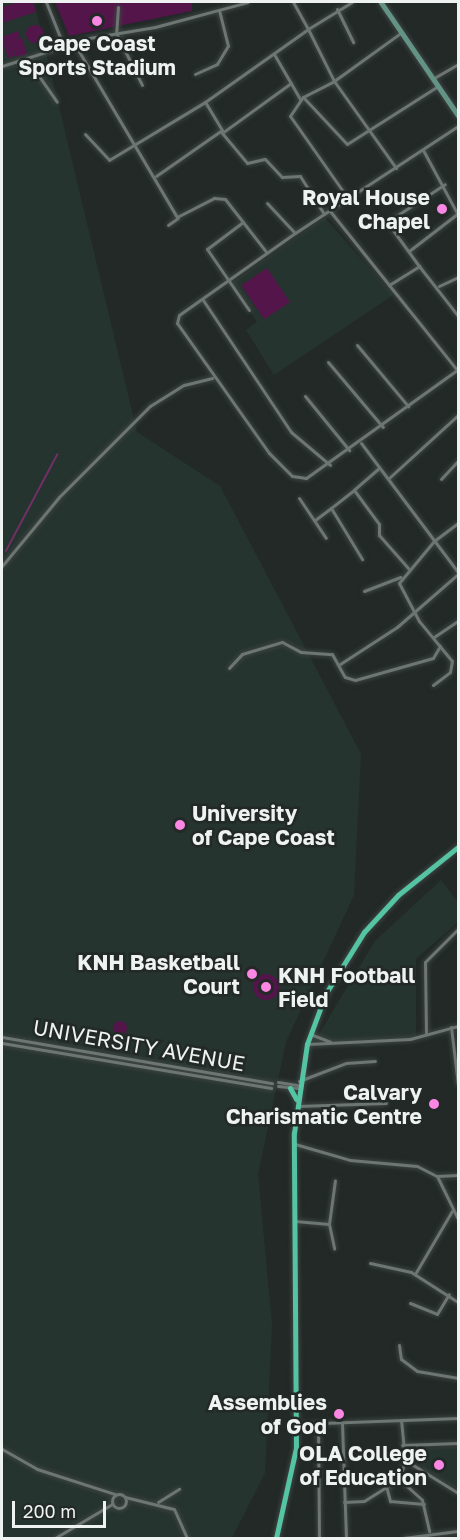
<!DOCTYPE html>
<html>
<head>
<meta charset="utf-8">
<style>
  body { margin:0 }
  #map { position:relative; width:460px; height:1540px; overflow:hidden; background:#222927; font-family:"Golos Text",sans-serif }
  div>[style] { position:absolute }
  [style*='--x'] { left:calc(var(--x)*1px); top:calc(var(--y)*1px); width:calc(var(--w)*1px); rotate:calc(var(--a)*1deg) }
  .built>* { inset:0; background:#26342f }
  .green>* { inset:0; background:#54154a; transform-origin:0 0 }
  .round { border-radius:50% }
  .stream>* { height:1.5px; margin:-0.75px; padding:0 0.75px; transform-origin:0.75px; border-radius:0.75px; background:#712f66 }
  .roads { filter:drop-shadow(0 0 2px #3d4442) drop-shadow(0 0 2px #3d4442) }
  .minor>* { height:3px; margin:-1.5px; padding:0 1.5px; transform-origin:1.5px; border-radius:1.5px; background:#6d7672 }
  .minor>.ring { margin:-1.5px; padding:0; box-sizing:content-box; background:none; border:3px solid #6d7672; border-radius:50% }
  .secondary>* { height:4.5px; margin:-2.25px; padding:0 2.25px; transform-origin:2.25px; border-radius:2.25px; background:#639384 }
  .trunk>* { height:5px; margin:-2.5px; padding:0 2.5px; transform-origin:2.5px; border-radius:2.5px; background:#54c4a3 }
  .dots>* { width:16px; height:16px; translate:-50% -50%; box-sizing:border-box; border:3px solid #222927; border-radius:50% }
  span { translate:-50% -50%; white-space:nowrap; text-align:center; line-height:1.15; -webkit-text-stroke:5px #222927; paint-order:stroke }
  .poi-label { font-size:21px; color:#eef3f1; font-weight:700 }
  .right { translate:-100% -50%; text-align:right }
  .left { translate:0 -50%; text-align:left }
  .street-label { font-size:21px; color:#eef3f1 }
  .frame { position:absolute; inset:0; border:3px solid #eef3f1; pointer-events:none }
  .scale { position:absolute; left:12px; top:1501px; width:94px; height:27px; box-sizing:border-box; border:3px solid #eef3f1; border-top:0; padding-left:8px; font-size:18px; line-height:21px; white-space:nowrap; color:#eef3f1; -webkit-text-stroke:4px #222927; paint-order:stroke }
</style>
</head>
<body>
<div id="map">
  <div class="built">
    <div style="clip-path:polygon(2px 2px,34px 2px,137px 432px,220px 486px,361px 754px,354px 895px,286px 1042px,258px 1174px,272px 1324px,265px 1473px,232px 1538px,2px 1538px)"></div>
    <div style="clip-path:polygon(325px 218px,393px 295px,274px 375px,246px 330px,257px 322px,232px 283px)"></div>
    <div style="clip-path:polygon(441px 880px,458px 902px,458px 922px,416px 959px,416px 1039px,366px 1047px,316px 1039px,375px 941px)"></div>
    <div style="clip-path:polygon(458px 1446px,458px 1492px,426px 1471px,410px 1450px)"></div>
  </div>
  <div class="green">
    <div style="clip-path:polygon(19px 2px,33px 2px,36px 12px,2px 23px,2px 7px)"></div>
    <div style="clip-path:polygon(55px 2px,192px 2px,192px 11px,69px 36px)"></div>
    <div class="round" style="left:26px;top:25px;width:18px;height:18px"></div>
    <div style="clip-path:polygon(18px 31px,20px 37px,14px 39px,22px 38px,27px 54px,16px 57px,12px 43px,15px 56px,8px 58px,4px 45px,2px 50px,2px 44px,8px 41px,2px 43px,2px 37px)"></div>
    <div style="left:267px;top:268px;width:41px;height:31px;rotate:56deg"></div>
    <div class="round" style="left:244px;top:966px;width:16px;height:16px"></div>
    <div class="round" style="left:253px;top:974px;width:26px;height:26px"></div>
    <div class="round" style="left:113px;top:1021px;width:14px;height:14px"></div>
  </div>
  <div class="stream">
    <div style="--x:6;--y:551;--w:109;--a:-62"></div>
    <div style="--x:2;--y:558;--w:1;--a:-90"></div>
  </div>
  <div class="roads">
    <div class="minor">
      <div style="--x:46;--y:2;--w:48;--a:68.2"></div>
      <div style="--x:352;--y:2;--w:52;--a:148.5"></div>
      <div style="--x:308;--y:29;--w:58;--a:63.4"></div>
      <div style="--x:334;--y:81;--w:84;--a:-35.8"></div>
      <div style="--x:118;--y:7;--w:26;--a:94"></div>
      <div style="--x:116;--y:33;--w:58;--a:63.4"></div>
      <div style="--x:337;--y:9;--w:37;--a:64"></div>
      <div style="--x:74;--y:43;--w:202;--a:59.4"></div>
      <div style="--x:177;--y:217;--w:42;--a:-27.2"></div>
      <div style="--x:214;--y:198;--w:11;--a:5"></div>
      <div style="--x:225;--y:199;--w:68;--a:52.1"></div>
      <div style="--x:274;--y:54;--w:52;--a:60"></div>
      <div style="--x:27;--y:59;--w:52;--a:55.1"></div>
      <div style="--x:2;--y:66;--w:91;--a:-17.8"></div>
      <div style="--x:89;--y:38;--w:67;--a:-9.5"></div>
      <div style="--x:155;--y:27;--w:96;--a:-15"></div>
      <div style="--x:195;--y:74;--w:24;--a:-24"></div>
      <div style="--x:217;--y:64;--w:21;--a:-59"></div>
      <div style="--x:228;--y:46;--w:36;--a:-104"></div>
      <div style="--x:434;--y:78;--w:28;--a:-30"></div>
      <div style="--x:291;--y:83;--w:85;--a:144.1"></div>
      <div style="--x:222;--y:133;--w:39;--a:50"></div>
      <div style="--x:247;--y:163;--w:18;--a:-13"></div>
      <div style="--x:265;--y:159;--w:25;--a:47"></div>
      <div style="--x:282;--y:177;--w:18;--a:-3"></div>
      <div style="--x:300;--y:176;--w:45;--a:57.7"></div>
      <div style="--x:303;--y:97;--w:64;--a:46.9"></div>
      <div style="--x:347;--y:144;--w:108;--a:-32.5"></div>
      <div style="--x:85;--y:134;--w:35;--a:47"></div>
      <div style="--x:109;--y:160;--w:112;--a:-31.1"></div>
      <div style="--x:205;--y:102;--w:126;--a:-35.3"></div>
      <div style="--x:308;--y:29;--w:31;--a:-119"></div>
      <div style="--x:423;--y:150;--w:74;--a:61.7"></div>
      <div style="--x:156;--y:176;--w:80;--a:-34.9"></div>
      <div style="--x:222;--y:130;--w:33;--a:-121"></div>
      <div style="--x:347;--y:197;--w:99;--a:-125.1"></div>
      <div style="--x:290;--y:116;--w:23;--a:-56"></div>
      <div style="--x:303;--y:97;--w:35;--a:-27"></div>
      <div style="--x:334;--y:81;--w:107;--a:54.5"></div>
      <div style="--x:267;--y:203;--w:41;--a:47"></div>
      <div style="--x:330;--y:211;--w:95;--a:51.4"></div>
      <div style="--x:389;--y:285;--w:36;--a:-32"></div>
      <div style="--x:419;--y:266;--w:63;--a:52"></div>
      <div style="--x:243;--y:222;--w:45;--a:143.1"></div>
      <div style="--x:207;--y:249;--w:74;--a:55.5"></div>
      <div style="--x:168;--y:225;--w:12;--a:-35"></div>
      <div style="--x:409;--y:251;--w:61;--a:-37.6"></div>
      <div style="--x:419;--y:266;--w:54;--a:-126"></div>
      <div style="--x:387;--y:222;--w:69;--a:-33.2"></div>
      <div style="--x:389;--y:285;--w:109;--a:51.3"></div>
      <div style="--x:457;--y:370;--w:186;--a:144.4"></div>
      <div style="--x:306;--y:478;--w:14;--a:-172"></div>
      <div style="--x:292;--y:476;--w:33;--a:-135"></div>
      <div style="--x:269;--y:453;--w:159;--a:-125.3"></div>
      <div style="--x:177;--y:323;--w:8;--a:-76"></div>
      <div style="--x:179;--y:315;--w:142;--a:-35.3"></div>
      <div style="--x:295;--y:233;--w:195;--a:-33.3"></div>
      <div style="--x:439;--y:286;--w:21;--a:-25"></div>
      <div style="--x:203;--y:300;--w:159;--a:56.3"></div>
      <div style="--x:291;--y:432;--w:51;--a:40.2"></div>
      <div style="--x:357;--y:345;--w:80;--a:50.1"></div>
      <div style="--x:328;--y:362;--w:85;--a:49.8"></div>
      <div style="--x:305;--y:396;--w:70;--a:50.8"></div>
      <div style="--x:361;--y:443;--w:161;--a:53.1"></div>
      <div style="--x:379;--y:468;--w:33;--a:139"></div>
      <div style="--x:354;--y:490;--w:42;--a:53.7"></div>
      <div style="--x:379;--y:524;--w:11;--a:90"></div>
      <div style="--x:379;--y:535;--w:44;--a:48.7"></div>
      <div style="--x:389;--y:478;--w:93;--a:-42.4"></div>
      <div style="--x:441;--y:479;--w:25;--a:-47"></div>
      <div style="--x:354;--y:490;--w:29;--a:142"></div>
      <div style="--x:331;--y:508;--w:60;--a:58.7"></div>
      <div style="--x:299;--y:498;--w:48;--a:56"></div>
      <div style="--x:315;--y:520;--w:20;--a:-37"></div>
      <div style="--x:379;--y:535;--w:11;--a:-90"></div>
      <div style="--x:2;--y:566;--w:89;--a:-50.4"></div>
      <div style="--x:59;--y:497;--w:129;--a:-45"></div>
      <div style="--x:150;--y:406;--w:40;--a:-32"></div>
      <div style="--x:184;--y:385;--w:29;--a:-14"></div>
      <div style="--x:364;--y:591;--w:39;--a:-21"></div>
      <div style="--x:434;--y:637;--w:29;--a:-34"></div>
      <div style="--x:340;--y:664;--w:68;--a:-33"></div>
      <div style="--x:397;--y:627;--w:81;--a:-41"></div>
      <div style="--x:229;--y:668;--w:19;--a:-47"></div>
      <div style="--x:242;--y:654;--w:42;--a:-16.7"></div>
      <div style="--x:282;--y:642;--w:21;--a:28"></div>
      <div style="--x:301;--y:652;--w:31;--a:4"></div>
      <div style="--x:332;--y:654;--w:26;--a:61"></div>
      <div style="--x:345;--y:677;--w:10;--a:17"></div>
      <div style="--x:355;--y:680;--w:81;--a:-15.8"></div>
      <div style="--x:433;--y:658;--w:14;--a:-60"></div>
      <div style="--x:433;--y:685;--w:21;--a:-37"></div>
      <div style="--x:450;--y:672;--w:11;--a:-80"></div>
      <div style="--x:452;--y:661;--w:52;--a:-129.5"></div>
      <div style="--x:419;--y:621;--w:43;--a:-117.8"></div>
      <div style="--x:399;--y:583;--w:55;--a:-50.2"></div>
      <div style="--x:434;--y:541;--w:30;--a:-37"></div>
      <div style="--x:451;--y:1027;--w:58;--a:83.1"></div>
      <div style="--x:426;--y:1033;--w:71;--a:-90.8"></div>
      <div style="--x:425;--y:962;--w:47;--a:-45"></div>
      <div style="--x:310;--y:1034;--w:22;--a:21"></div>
      <div style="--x:2;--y:1037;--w:274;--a:9.7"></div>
      <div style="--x:2;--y:1043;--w:273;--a:9.5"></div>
      <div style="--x:308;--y:1044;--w:102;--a:-2.8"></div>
      <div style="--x:410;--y:1039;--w:50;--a:-15.2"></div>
      <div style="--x:299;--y:1081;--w:50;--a:-21"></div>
      <div style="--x:346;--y:1063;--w:29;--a:-4"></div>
      <div style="--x:278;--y:1082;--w:20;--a:9"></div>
      <div style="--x:278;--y:1086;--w:20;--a:6"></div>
      <div style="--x:298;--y:1106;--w:88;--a:-2"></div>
      <div style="--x:295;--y:1144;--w:57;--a:16.2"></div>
      <div style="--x:350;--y:1160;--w:67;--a:5.1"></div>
      <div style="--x:417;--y:1166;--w:22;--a:27"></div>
      <div style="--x:437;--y:1176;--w:48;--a:64"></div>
      <div style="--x:437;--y:1176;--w:21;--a:-3"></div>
      <div style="--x:295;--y:1221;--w:34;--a:5"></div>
      <div style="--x:329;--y:1224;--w:25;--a:78"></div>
      <div style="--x:329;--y:1224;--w:44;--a:-82.2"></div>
      <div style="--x:370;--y:1263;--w:42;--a:12.4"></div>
      <div style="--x:411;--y:1272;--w:56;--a:32.6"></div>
      <div style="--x:415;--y:1274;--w:73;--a:-59.6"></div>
      <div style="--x:410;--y:1303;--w:29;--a:22"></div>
      <div style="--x:437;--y:1314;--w:23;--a:-59"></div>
      <div style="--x:399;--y:1345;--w:14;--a:82"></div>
      <div style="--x:401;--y:1359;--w:20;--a:37"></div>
      <div style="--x:417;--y:1371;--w:42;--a:9.7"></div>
      <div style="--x:318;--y:1423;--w:115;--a:89.5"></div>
      <div style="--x:342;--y:1423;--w:115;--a:88"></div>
      <div style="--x:296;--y:1424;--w:162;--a:-2.1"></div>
      <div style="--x:402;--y:1445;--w:56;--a:-2"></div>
      <div style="--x:2;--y:1449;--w:40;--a:29.7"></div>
      <div style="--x:37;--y:1469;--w:82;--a:17.8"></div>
      <div style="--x:405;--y:1460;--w:62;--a:31.9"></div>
      <div style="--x:399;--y:1479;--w:31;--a:42"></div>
      <div style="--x:422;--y:1500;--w:32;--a:77"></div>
      <div style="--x:399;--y:1479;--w:20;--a:-72"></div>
      <div style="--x:405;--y:1460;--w:40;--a:-95.7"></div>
      <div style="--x:386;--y:1486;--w:16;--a:75"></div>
      <div style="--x:390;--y:1501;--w:34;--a:5"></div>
      <div class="ring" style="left:112px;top:1494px;width:11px;height:11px"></div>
      <div style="--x:125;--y:1497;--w:50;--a:13.8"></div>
      <div style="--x:174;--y:1509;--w:32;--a:66"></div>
      <div style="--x:158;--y:1502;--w:25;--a:-32"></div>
      <div style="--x:344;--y:1502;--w:20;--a:-3"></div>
      <div style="--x:364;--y:1501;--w:41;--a:-32.2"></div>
      <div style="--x:55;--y:1538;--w:66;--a:-30.8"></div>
      <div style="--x:403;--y:1538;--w:55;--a:-7.3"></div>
    </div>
    <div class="secondary">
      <div style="--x:381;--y:2;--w:137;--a:55.7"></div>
    </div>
    <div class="trunk">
      <div style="--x:290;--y:1088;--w:13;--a:61"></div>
      <div style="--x:276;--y:1538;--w:92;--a:-77.5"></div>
      <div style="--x:296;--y:1448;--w:315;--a:-90.4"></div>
      <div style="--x:294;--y:1133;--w:90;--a:-81.7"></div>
      <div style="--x:307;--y:1044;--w:54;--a:-69.6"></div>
      <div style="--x:326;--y:993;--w:72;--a:-58.1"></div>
      <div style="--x:364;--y:932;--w:50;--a:-47.4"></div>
      <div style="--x:398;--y:895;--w:77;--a:-38.7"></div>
    </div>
  </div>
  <div class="dots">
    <div style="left:97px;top:21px;background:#fb87e5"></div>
    <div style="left:442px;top:209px;background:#fb87e5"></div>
    <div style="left:180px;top:825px;background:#fb87e5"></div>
    <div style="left:252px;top:974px;background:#fb87e5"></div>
    <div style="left:266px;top:987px;background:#fb87e5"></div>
    <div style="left:434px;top:1104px;background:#fb87e5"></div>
    <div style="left:339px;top:1414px;background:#fb87e5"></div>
    <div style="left:439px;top:1465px;background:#fb87e5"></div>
  </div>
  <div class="poi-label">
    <span style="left:97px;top:55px">Cape Coast<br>Sports Stadium</span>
    <span class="right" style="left:430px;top:209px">Royal House<br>Chapel</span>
    <span class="left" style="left:192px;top:825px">University<br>of Cape Coast</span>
    <span class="right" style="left:240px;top:974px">KNH Basketball<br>Court</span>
    <span class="left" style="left:278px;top:987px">KNH Football<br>Field</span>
    <span class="right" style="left:422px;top:1104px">Calvary<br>Charismatic Centre</span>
    <span class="right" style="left:327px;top:1414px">Assemblies<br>of God</span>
    <span class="right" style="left:427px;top:1465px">OLA College<br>of Education</span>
  </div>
  <div class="street-label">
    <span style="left:139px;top:1045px;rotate:10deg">UNIVERSITY AVENUE</span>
  </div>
  <div class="frame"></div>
  <div class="scale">200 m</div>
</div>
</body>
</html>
